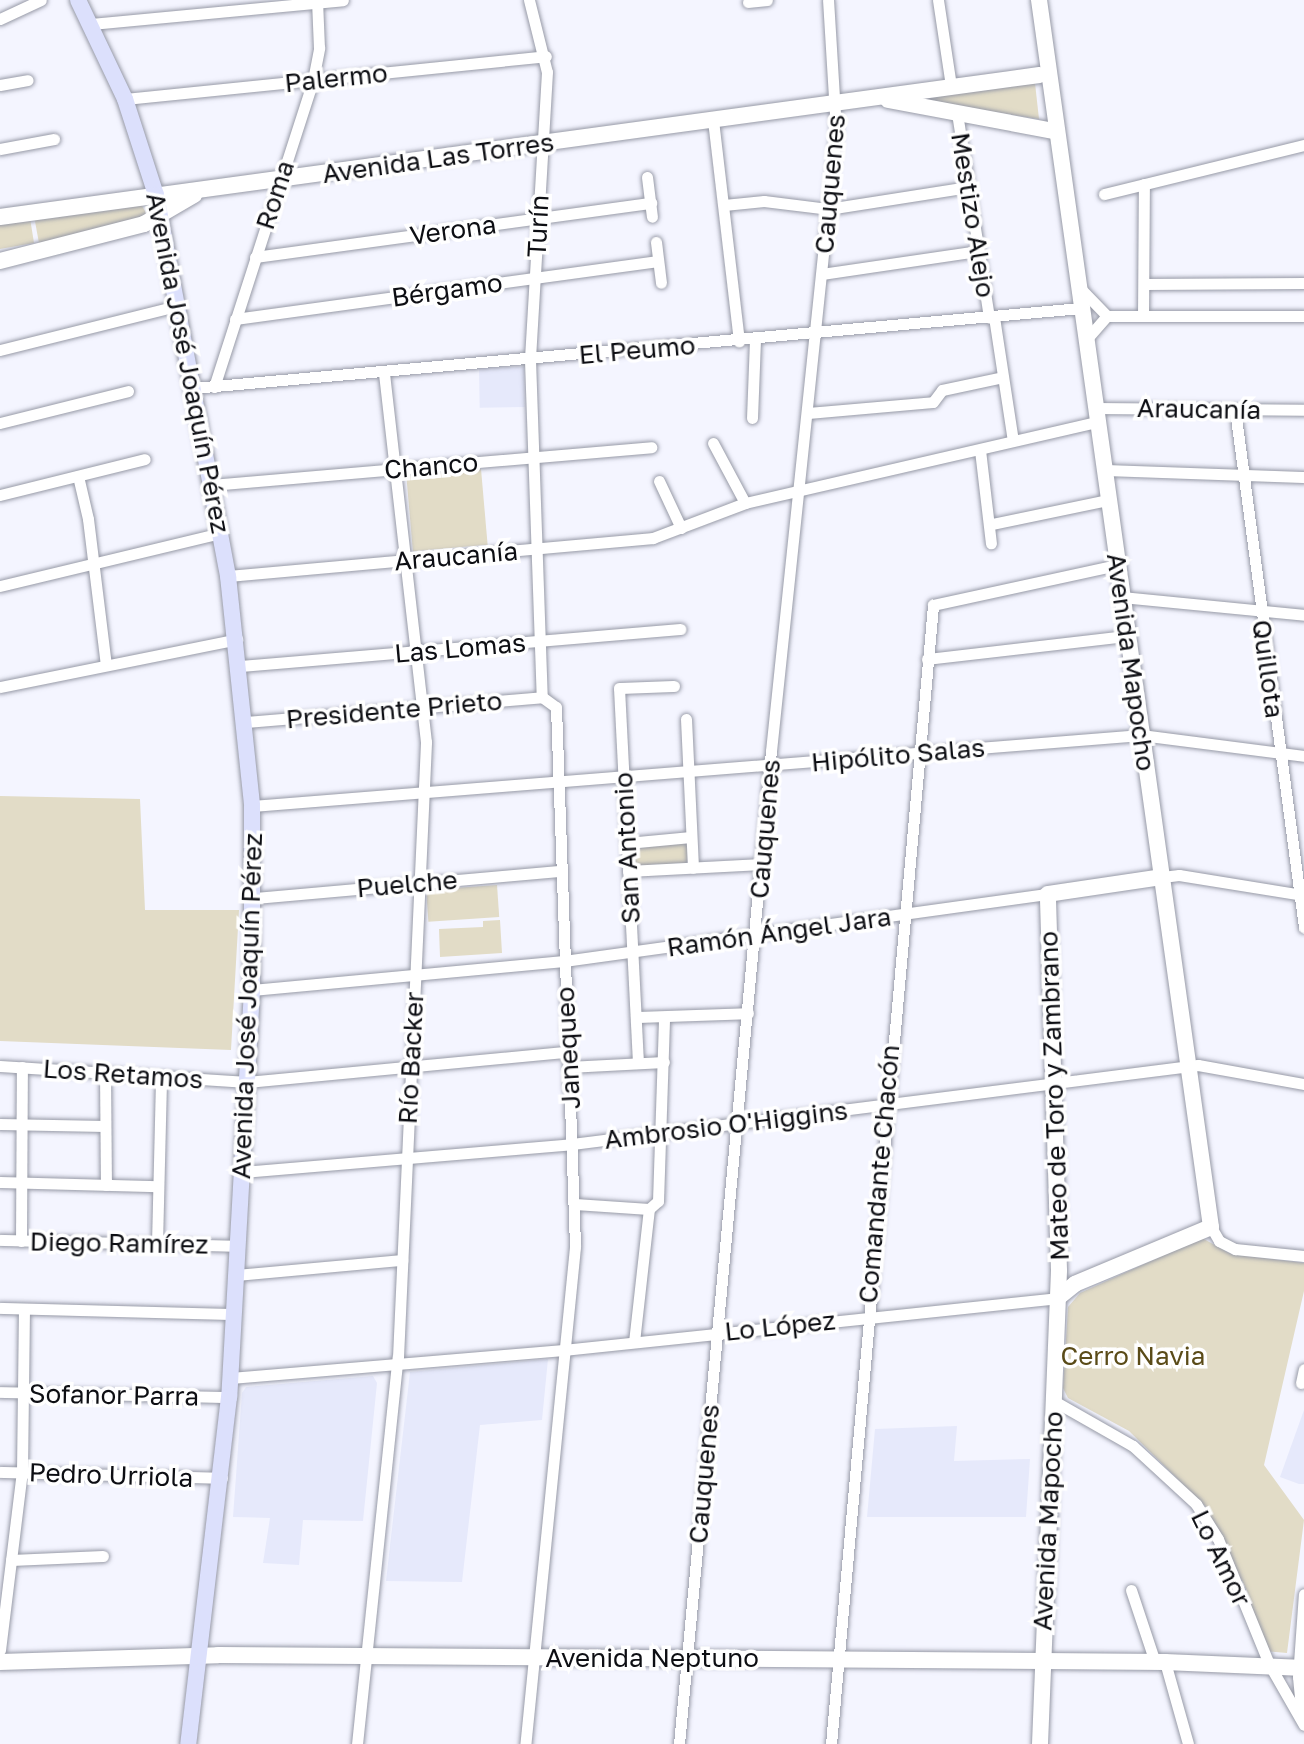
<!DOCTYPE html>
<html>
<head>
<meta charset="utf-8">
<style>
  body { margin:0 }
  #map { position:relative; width:1304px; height:1744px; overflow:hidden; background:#f4f5ff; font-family:"Golos Text",sans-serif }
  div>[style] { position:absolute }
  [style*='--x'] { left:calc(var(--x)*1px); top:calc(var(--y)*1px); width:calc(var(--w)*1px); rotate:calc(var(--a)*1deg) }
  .built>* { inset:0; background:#e6e9fb; transform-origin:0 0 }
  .green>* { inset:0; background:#e2dcc7; transform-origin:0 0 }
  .roads { filter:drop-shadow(0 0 2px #979aa7) drop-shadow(0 0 2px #979aa7) }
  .minor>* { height:11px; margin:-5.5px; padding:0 5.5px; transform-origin:5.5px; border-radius:5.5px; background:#fff }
  .secondary>* { height:16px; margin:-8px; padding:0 8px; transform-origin:8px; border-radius:8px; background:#fff }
  .primary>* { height:16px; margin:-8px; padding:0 8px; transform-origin:8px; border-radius:8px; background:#dce0fc }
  span { translate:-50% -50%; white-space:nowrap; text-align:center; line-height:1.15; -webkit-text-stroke:7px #fff; paint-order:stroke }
  .street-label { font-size:26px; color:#0d0e13 }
  .park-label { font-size:26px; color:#5a4b18 }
</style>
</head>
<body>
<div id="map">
  <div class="built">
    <div style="left:524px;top:367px;width:40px;height:45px;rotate:89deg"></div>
    <div style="clip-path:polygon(548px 1359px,542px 1420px,480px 1425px,462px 1582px,386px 1581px,410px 1372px)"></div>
    <div style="clip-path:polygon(373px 1376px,377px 1383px,363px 1521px,303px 1520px,299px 1565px,263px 1563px,270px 1518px,233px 1517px,242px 1393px,246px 1387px)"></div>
    <div style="clip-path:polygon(1304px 1410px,1304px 1484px,1299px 1484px,1280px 1477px)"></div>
    <div style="clip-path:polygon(957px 1426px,954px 1461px,1030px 1459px,1026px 1517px,867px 1517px,875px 1429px)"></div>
  </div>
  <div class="green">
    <div style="clip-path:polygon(1035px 83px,1039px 119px,908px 99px)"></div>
    <div style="clip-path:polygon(140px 202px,147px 215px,138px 220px,39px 243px,34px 216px)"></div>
    <div style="clip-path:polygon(30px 218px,34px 243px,0 249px,0 223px)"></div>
    <div style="left:481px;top:469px;width:76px;height:75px;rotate:85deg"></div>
    <div style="clip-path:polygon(0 796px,140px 799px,145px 910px,239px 910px,231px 1050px,0 1041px)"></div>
    <div style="left:687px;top:843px;width:20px;height:54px;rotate:87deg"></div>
    <div style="left:497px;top:885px;width:32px;height:71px;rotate:86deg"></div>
    <div style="clip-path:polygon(500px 920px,502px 953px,440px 957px,439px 929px,483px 927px,483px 921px)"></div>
    <div style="clip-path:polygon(1202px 1238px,1231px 1254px,1304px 1263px,1304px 1291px,1264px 1465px,1304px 1520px,1287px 1653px,1266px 1651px,1246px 1589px,1206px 1507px,1129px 1431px,1068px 1398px,1063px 1388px,1068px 1307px,1080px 1293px)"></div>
  </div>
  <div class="roads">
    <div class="minor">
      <div style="--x:529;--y:0;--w:74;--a:76"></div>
      <div style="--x:547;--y:72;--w:289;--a:93.4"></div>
      <div style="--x:530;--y:360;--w:337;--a:88"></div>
      <div style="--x:938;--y:0;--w:87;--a:81.4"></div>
      <div style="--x:748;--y:2;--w:19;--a:-6"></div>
      <div style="--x:0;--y:19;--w:45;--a:-24.9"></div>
      <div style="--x:91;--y:24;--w:253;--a:-5.4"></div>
      <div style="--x:0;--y:85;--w:28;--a:-10"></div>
      <div style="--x:125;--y:99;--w:423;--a:-5.8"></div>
      <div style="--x:957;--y:113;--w:207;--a:81.1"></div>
      <div style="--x:713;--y:120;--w:223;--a:83.3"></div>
      <div style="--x:0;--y:149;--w:55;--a:-10.5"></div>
      <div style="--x:647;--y:177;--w:40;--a:82.9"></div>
      <div style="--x:1104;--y:194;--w:206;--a:-13.8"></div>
      <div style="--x:724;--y:205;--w:40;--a:-5.7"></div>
      <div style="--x:764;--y:201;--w:64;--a:7.1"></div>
      <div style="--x:828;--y:209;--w:142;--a:-8.9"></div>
      <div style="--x:656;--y:242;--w:41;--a:83"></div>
      <div style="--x:255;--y:257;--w:400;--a:-7.8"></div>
      <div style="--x:822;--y:274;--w:158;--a:-8.4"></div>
      <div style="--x:1144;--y:284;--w:160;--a:-0.4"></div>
      <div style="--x:1080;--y:288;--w:39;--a:46"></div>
      <div style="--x:1143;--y:316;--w:132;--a:-89.6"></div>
      <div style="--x:994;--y:317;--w:125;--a:81.3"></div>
      <div style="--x:235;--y:319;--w:427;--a:-7.8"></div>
      <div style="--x:1085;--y:341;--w:33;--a:-49"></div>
      <div style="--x:1107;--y:316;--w:197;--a:0"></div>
      <div style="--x:0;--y:350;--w:182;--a:-14"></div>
      <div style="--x:214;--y:387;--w:323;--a:-72.1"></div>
      <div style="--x:313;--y:80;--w:33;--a:-79"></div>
      <div style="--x:319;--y:48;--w:48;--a:-92.4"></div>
      <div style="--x:193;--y:388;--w:891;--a:-5.15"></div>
      <div style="--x:1094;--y:408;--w:210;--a:0.5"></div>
      <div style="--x:1235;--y:410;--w:522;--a:82.4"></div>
      <div style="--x:808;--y:413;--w:125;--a:-5"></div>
      <div style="--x:933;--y:402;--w:15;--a:-53"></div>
      <div style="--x:942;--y:390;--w:62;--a:-12"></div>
      <div style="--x:752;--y:418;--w:79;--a:-87.8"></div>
      <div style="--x:0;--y:423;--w:132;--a:-14"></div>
      <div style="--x:713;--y:443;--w:68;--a:61.9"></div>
      <div style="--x:980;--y:450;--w:94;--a:83.3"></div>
      <div style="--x:1104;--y:470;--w:200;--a:2"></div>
      <div style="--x:78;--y:476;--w:44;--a:76.9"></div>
      <div style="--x:88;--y:519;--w:147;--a:83"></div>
      <div style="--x:659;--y:481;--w:52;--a:64.9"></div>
      <div style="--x:211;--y:485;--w:442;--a:-4.9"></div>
      <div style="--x:0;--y:495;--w:149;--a:-13.9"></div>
      <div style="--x:992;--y:524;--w:118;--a:-11.7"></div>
      <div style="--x:228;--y:576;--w:427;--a:-5.1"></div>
      <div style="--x:653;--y:538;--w:98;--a:-20.8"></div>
      <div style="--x:745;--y:503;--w:360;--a:-13"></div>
      <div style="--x:0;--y:586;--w:226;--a:-13.5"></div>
      <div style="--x:1122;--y:597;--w:183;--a:5.6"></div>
      <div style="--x:927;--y:659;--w:201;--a:-6.6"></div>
      <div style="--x:240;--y:666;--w:442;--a:-4.8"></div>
      <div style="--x:0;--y:687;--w:242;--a:-11.4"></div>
      <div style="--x:686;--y:719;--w:149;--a:87.3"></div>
      <div style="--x:246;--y:722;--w:297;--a:-4.8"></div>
      <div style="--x:542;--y:697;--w:17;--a:36"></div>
      <div style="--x:556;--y:707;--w:540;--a:87.98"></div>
      <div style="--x:575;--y:1247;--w:500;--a:95.7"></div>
      <div style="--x:252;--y:806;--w:892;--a:-4.57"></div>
      <div style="--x:1141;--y:735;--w:164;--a:7.3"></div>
      <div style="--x:627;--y:843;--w:64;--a:-5.4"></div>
      <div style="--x:628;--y:871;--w:134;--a:-3"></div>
      <div style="--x:1162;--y:877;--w:17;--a:-7"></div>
      <div style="--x:1179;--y:875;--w:126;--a:9.2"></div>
      <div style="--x:255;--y:898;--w:305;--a:-5.1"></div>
      <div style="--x:252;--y:990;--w:313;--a:-5.3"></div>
      <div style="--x:564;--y:961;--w:489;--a:-7.9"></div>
      <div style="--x:636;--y:1017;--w:112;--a:-2"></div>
      <div style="--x:638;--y:1063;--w:375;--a:-92.9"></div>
      <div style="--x:619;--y:688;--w:55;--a:-2.1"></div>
      <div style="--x:0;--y:1066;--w:248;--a:3.7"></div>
      <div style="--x:247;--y:1082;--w:321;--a:-5.4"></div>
      <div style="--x:568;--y:1067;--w:96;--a:-3"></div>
      <div style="--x:105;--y:1073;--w:112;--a:89.5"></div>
      <div style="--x:0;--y:1124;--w:105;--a:1.1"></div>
      <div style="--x:242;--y:1172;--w:331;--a:-4.8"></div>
      <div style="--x:572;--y:1144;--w:631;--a:-7.19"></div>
      <div style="--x:1198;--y:1065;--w:108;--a:10.2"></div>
      <div style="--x:0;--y:1182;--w:158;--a:1.5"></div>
      <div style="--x:575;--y:1204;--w:74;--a:3.9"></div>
      <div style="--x:1211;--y:1227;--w:16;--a:60"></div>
      <div style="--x:1219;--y:1241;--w:18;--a:27"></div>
      <div style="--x:1235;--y:1249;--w:69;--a:5.8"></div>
      <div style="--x:0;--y:1240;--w:238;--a:1.4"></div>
      <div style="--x:21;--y:1241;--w:174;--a:-89.7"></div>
      <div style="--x:157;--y:1244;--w:167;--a:-88.6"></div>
      <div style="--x:236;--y:1275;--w:167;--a:-5.2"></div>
      <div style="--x:0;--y:1308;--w:234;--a:1.5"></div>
      <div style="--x:634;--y:1342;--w:134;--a:-83.6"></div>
      <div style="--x:649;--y:1209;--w:12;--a:-42"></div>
      <div style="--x:658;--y:1201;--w:184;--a:-88.1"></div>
      <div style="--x:230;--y:1378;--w:335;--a:-4.8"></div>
      <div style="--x:564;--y:1350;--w:497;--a:-6"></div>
      <div style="--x:1301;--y:1383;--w:14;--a:-78"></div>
      <div style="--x:0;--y:1392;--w:229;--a:1.3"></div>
      <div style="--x:1054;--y:1401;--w:91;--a:29.7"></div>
      <div style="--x:1133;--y:1446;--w:86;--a:42.6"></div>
      <div style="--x:1196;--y:1504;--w:41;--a:57.8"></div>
      <div style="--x:1218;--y:1539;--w:135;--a:67.8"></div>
      <div style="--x:1269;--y:1664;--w:70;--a:60.2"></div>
      <div style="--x:0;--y:1472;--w:222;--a:1.5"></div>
      <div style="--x:11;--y:1560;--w:92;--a:-2.5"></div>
      <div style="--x:1131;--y:1590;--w:76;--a:71.6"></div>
      <div style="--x:0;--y:1650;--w:179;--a:-83"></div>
      <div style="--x:22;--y:1472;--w:163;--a:-89.3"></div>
      <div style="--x:1165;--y:1662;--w:85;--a:74.3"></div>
      <div style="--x:1302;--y:1717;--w:40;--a:-95.7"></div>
      <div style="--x:1298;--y:1677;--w:83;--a:-85.9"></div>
      <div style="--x:357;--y:1744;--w:389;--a:-84"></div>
      <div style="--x:398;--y:1357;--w:616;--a:-87.39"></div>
      <div style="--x:426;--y:742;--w:372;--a:-96.5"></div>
      <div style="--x:679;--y:1744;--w:997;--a:-84.71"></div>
      <div style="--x:771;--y:751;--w:624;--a:-84.02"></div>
      <div style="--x:836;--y:130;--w:130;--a:-93.5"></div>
      <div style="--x:831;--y:1744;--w:1144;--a:-84.88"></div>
      <div style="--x:933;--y:605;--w:188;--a:-12.3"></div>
    </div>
    <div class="secondary">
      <div style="--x:1039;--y:0;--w:1239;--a:82.02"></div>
      <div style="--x:1211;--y:1227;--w:147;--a:157.3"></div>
      <div style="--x:1075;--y:1284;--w:22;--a:141"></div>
      <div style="--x:888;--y:100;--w:169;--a:10.6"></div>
      <div style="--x:0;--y:217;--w:1049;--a:-7.78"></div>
      <div style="--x:0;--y:261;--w:149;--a:-14.4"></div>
      <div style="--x:144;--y:224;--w:58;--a:-30.1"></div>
      <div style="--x:0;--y:1662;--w:218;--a:-1.8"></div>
      <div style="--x:218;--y:1655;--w:947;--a:0.42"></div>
      <div style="--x:1165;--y:1662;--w:139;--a:2.5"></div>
      <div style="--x:1040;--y:1744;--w:474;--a:-87.7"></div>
      <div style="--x:1059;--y:1270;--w:376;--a:-91.7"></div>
      <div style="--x:1048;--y:894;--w:115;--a:-8.5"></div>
    </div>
    <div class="primary">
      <div style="--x:78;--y:0;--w:110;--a:64.6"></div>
      <div style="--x:125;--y:99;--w:101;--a:72.1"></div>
      <div style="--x:156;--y:195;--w:388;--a:79.3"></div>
      <div style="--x:228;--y:576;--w:231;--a:84"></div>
      <div style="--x:252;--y:806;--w:184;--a:90"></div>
      <div style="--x:252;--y:990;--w:408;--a:93.2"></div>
      <div style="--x:229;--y:1397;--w:349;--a:96.7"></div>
    </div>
  </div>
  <div class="street-label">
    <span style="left:336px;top:78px;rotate:-6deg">Palermo</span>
    <span style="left:438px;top:158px;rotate:-8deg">Avenida Las Torres</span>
    <span style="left:830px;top:184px;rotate:-85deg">Cauquenes</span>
    <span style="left:275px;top:195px;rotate:-72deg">Roma</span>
    <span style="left:973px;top:215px;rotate:81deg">Mestizo Alejo</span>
    <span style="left:538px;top:226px;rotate:-87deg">Turín</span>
    <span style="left:453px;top:230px;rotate:-8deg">Verona</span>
    <span style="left:447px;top:290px;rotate:-8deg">Bérgamo</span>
    <span style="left:637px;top:350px;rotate:-5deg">El Peumo</span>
    <span style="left:188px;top:363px;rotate:79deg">Avenida José Joaquín Pérez</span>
    <span style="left:1199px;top:409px;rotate:1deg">Araucanía</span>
    <span style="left:431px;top:466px;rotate:-5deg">Chanco</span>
    <span style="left:456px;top:556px;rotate:-5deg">Araucanía</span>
    <span style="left:460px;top:648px;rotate:-5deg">Las Lomas</span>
    <span style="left:1131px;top:662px;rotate:82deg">Avenida Mapocho</span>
    <span style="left:1268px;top:669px;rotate:82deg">Quillota</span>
    <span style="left:394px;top:710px;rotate:-5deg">Presidente Prieto</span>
    <span style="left:898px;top:755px;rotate:-5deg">Hipólito Salas</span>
    <span style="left:765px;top:829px;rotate:-85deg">Cauquenes</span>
    <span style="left:627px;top:848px;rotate:-93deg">San Antonio</span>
    <span style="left:407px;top:884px;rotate:-5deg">Puelche</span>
    <span style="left:779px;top:932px;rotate:-8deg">Ramón Ángel Jara</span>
    <span style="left:247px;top:1006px;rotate:-88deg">Avenida José Joaquín Pérez</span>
    <span style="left:568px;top:1048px;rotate:-93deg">Janequeo</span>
    <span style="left:411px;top:1058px;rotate:-87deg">Río Backer</span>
    <span style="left:123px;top:1074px;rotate:4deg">Los Retamos</span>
    <span style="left:1054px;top:1096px;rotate:-92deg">Mateo de Toro y Zambrano</span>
    <span style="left:726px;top:1125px;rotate:-7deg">Ambrosio O'Higgins</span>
    <span style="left:879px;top:1174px;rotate:-85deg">Comandante Chacón</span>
    <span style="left:119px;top:1243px;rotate:1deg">Diego Ramírez</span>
    <span style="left:780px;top:1326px;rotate:-6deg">Lo López</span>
    <span style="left:114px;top:1395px;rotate:1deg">Sofanor Parra</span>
    <span style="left:704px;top:1474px;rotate:-85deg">Cauquenes</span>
    <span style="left:111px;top:1475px;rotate:2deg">Pedro Urriola</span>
    <span style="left:1048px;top:1521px;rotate:-87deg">Avenida Mapocho</span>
    <span style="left:1221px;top:1558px;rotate:64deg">Lo Amor</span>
    <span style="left:652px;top:1658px">Avenida Neptuno</span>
  </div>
  <div class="park-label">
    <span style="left:1133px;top:1356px">Cerro Navia</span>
  </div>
</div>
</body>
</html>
